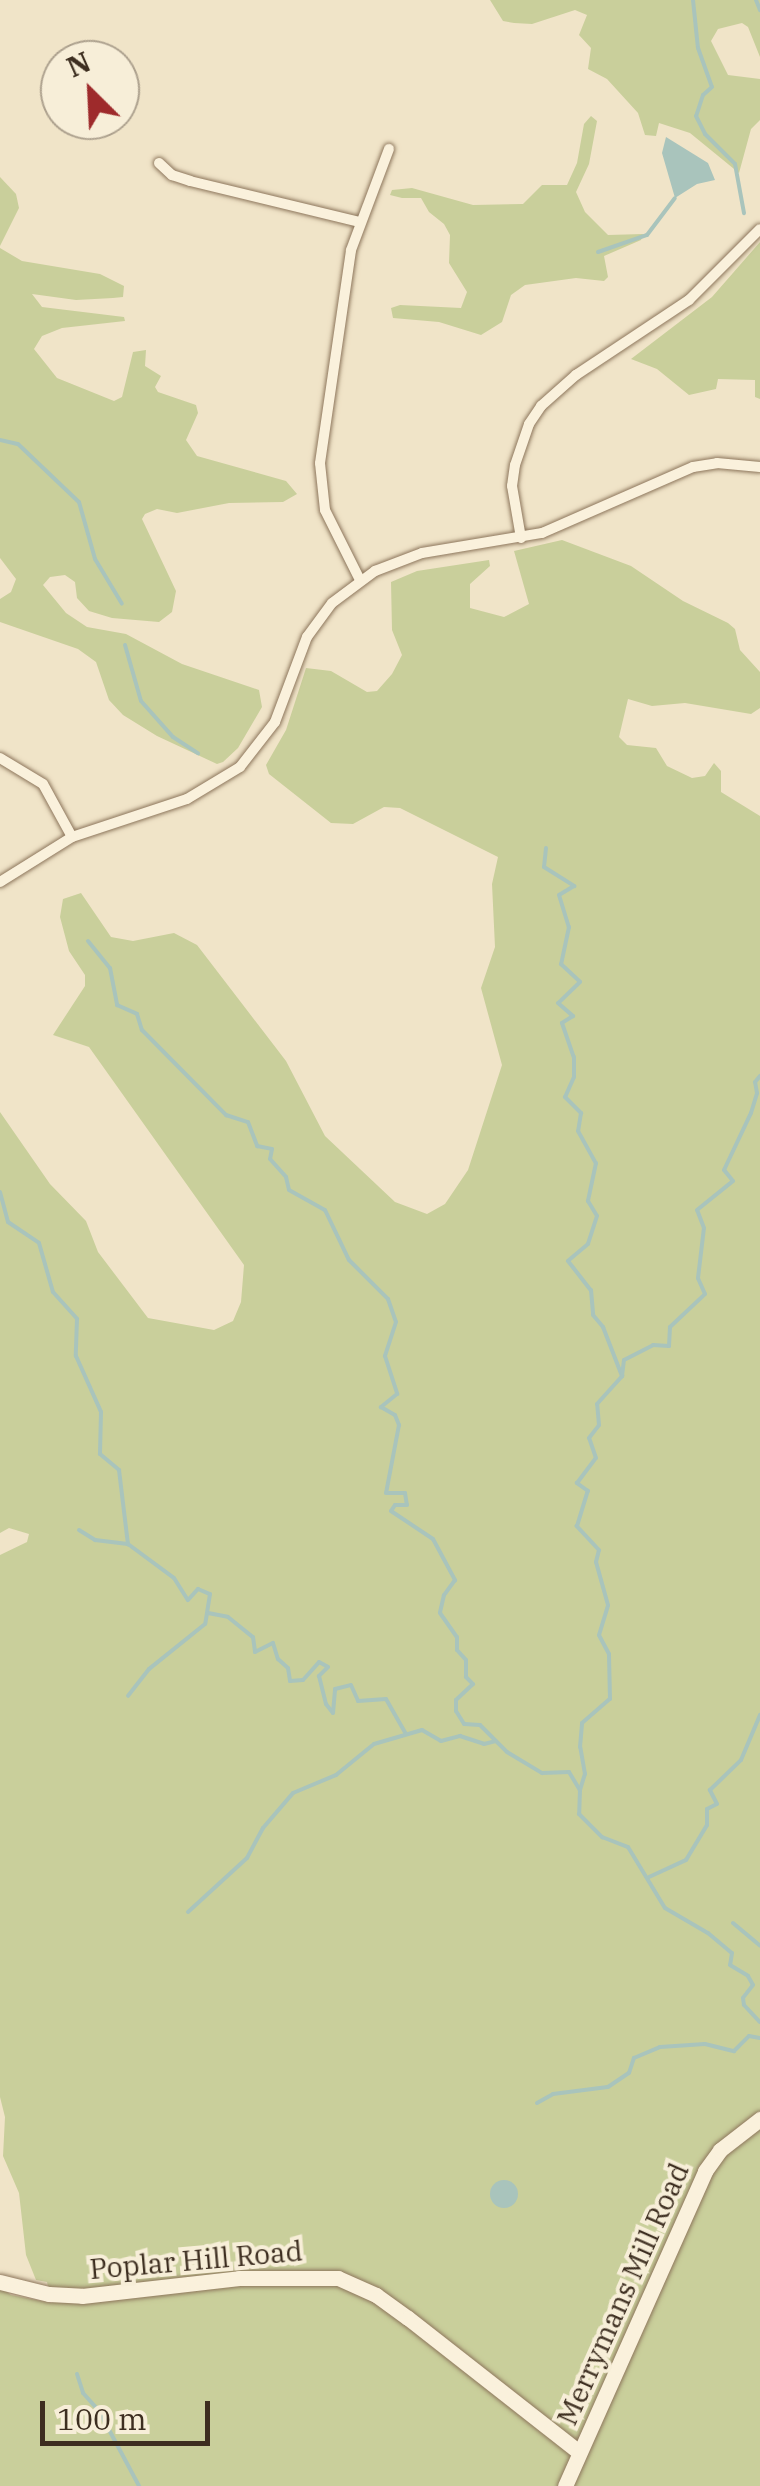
<!DOCTYPE html>
<html>
<head>
<meta charset="utf-8">
<style>
  body { margin:0 }
  #map { position:relative; width:760px; height:2486px; overflow:hidden; background:#f0e4c8; font-family:"IBM Plex Serif",serif }
  div>[style] { position:absolute }
  [style*='--x'] { left:calc(var(--x)*1px); top:calc(var(--y)*1px); width:calc(var(--w)*1px); rotate:calc(var(--a)*1deg) }
  .green>* { inset:0; background:#c9cf9b }
  .water>* { inset:0; background:#a9c4bc }
  .round { border-radius:50% }
  .stream>* { height:4px; margin:-2px; padding:0 2px; transform-origin:2px; border-radius:2px; background:#a9c4bc }
  .roads { filter:drop-shadow(0 0 2px #8d765c) drop-shadow(0 0 2px #8d765c) }
  .street>* { height:10px; margin:-5px; padding:0 5px; transform-origin:5px; border-radius:5px; background:#faf1dc }
  .secondary>* { height:15px; margin:-7.5px; padding:0 7.5px; transform-origin:7.5px; border-radius:7.5px; background:#faf1dc }
  span { translate:-50% -50%; white-space:nowrap; text-align:center; line-height:1.15; -webkit-text-stroke:8px #f7eed8; paint-order:stroke }
  .street-label { font-size:28px; color:#3d2e20 }
  .north { position:absolute; left:40px; top:40px; width:100px; height:100px; box-sizing:border-box; background:#f7eed8; border:2px solid #ada18e; border-radius:50%; rotate:336deg; font-size:28px; font-weight:700; line-height:40px; text-align:center; color:#3d2e20 }
  .north::after { content:''; display:block; margin:auto; width:35px; height:45px; background:#9e2a2b; clip-path:polygon(50% 0,100% 100%,50% 72%,0 100%) }
  .scale { position:absolute; left:40px; top:2401px; width:170px; height:45px; box-sizing:border-box; border:5px solid #3d2e20; border-top:0; padding-left:12px; font-size:30px; line-height:35px; white-space:nowrap; color:#3d2e20; -webkit-text-stroke:8px #f7eed8; paint-order:stroke }
</style>
</head>
<body>
<div id="map">
  <div class="green">
    <div style="clip-path:polygon(490px 0,760px 0,760px 57px,748px 27px,742px 23px,718px 29px,711px 41px,728px 75px,760px 79px,760px 120px,751px 129px,739px 173px,690px 133px,659px 123px,656px 136px,645px 135px,638px 113px,607px 79px,588px 69px,591px 48px,579px 35px,587px 15px,575px 10px,532px 24px,514px 23px,503px 21px)"></div>
    <div style="clip-path:polygon(591px 116px,597px 121px,589px 164px,576px 192px,585px 212px,608px 235px,643px 234px,641px 240px,604px 256px,608px 277px,604px 281px,576px 278px,525px 285px,511px 295px,502px 322px,481px 335px,439px 322px,393px 318px,391px 308px,400px 305px,461px 308px,467px 292px,449px 263px,450px 235px,444px 224px,429px 212px,421px 198px,402px 198px,390px 195px,392px 190px,412px 188px,473px 205px,523px 204px,542px 185px,567px 185px,577px 163px,584px 124px)"></div>
    <div style="clip-path:polygon(0 177px,16px 194px,19px 208px,0 246px)"></div>
    <div style="clip-path:polygon(760px 242px,760px 399px,755px 397px,755px 380px,718px 379px,716px 389px,689px 395px,657px 369px,631px 359px,712px 297px)"></div>
    <div style="clip-path:polygon(0 248px,22px 261px,100px 274px,124px 286px,123px 297px,113px 298px,76px 300px,32px 294px,42px 307px,124px 317px,125px 321px,62px 328px,42px 336px,34px 349px,57px 378px,114px 401px,122px 397px,133px 352px,146px 350px,145px 366px,161px 376px,155px 387px,158px 392px,196px 405px,198px 413px,186px 440px,197px 456px,286px 481px,297px 494px,283px 502px,229px 503px,177px 513px,157px 509px,145px 514px,142px 519px,176px 591px,172px 612px,159px 622px,112px 618px,89px 611px,77px 598px,75px 582px,65px 575px,50px 577px,43px 585px,66px 613px,87px 627px,126px 634px,182px 664px,259px 690px,262px 707px,238px 748px,223px 762px,217px 764px,157px 736px,123px 715px,109px 700px,96px 662px,78px 649px,0 622px,0 599px,11px 592px,16px 579px,0 558px)"></div>
    <div style="clip-path:polygon(562px 540px,631px 566px,683px 601px,728px 623px,735px 629px,740px 650px,760px 672px,760px 708px,751px 714px,685px 703px,652px 706px,628px 699px,619px 737px,627px 745px,656px 748px,667px 766px,692px 778px,705px 776px,714px 763px,721px 771px,721px 792px,760px 816px,760px 2486px,0 2486px,0 2287px,11px 2295px,52px 2303px,47px 2282px,36px 2280px,26px 2255px,19px 2193px,3px 2156px,5px 2117px,0 2097px,0 1555px,27px 1542px,29px 1534px,9px 1528px,0 1533px,0 1112px,50px 1184px,86px 1221px,98px 1252px,148px 1318px,214px 1330px,233px 1321px,241px 1302px,244px 1265px,89px 1047px,53px 1035px,85px 986px,85px 975px,69px 951px,60px 917px,63px 899px,81px 893px,111px 937px,133px 941px,174px 933px,197px 945px,286px 1061px,325px 1136px,395px 1202px,427px 1214px,445px 1204px,468px 1170px,502px 1065px,481px 988px,495px 947px,492px 884px,498px 857px,400px 808px,384px 807px,353px 824px,331px 823px,269px 774px,266px 765px,286px 730px,306px 668px,331px 671px,367px 692px,377px 691px,392px 674px,402px 655px,392px 630px,391px 582px,417px 571px,489px 560px,490px 566px,470px 584px,470px 608px,504px 617px,529px 604px,514px 551px)"></div>
  </div>
  <div class="water">
    <div style="clip-path:polygon(666px 137px,708px 163px,715px 180px,697px 184px,675px 198px,662px 153px)"></div>
    <div class="round" style="left:490px;top:2180px;width:28px;height:28px"></div>
  </div>
  <div class="stream">
    <div style="--x:693;--y:0;--w:48;--a:84.1"></div>
    <div style="--x:698;--y:48;--w:41;--a:70.3"></div>
    <div style="--x:712;--y:87;--w:12;--a:138"></div>
    <div style="--x:703;--y:95;--w:22;--a:108"></div>
    <div style="--x:696;--y:116;--w:20;--a:63"></div>
    <div style="--x:705;--y:134;--w:42;--a:45"></div>
    <div style="--x:735;--y:164;--w:50;--a:79.6"></div>
    <div style="--x:756;--y:0;--w:11;--a:68"></div>
    <div style="--x:598;--y:252;--w:52;--a:-19.1"></div>
    <div style="--x:647;--y:235;--w:46;--a:-52.9"></div>
    <div style="--x:0;--y:440;--w:18;--a:13"></div>
    <div style="--x:18;--y:444;--w:84;--a:43.6"></div>
    <div style="--x:79;--y:502;--w:59;--a:74.3"></div>
    <div style="--x:95;--y:559;--w:52;--a:59"></div>
    <div style="--x:125;--y:645;--w:58;--a:74.1"></div>
    <div style="--x:141;--y:701;--w:48;--a:48.4"></div>
    <div style="--x:173;--y:737;--w:30;--a:33"></div>
    <div style="--x:546;--y:848;--w:19;--a:96"></div>
    <div style="--x:544;--y:867;--w:36;--a:32"></div>
    <div style="--x:574;--y:886;--w:17;--a:149"></div>
    <div style="--x:559;--y:895;--w:34;--a:73"></div>
    <div style="--x:569;--y:927;--w:38;--a:102"></div>
    <div style="--x:561;--y:964;--w:26;--a:43"></div>
    <div style="--x:580;--y:982;--w:30;--a:136"></div>
    <div style="--x:558;--y:1003;--w:20;--a:41"></div>
    <div style="--x:573;--y:1016;--w:13;--a:148"></div>
    <div style="--x:562;--y:1023;--w:36;--a:71"></div>
    <div style="--x:574;--y:1057;--w:20;--a:90"></div>
    <div style="--x:574;--y:1077;--w:22;--a:114"></div>
    <div style="--x:565;--y:1097;--w:23;--a:45"></div>
    <div style="--x:581;--y:1113;--w:18;--a:99"></div>
    <div style="--x:578;--y:1131;--w:37;--a:61"></div>
    <div style="--x:596;--y:1163;--w:39;--a:102"></div>
    <div style="--x:588;--y:1201;--w:17;--a:59"></div>
    <div style="--x:597;--y:1216;--w:29;--a:108"></div>
    <div style="--x:588;--y:1244;--w:26;--a:140"></div>
    <div style="--x:568;--y:1261;--w:37;--a:52"></div>
    <div style="--x:591;--y:1290;--w:25;--a:85"></div>
    <div style="--x:593;--y:1315;--w:16;--a:50"></div>
    <div style="--x:603;--y:1327;--w:53;--a:68.8"></div>
    <div style="--x:88;--y:941;--w:35;--a:51"></div>
    <div style="--x:110;--y:968;--w:38;--a:79"></div>
    <div style="--x:117;--y:1005;--w:22;--a:24"></div>
    <div style="--x:137;--y:1014;--w:17;--a:73"></div>
    <div style="--x:142;--y:1030;--w:120;--a:45.3"></div>
    <div style="--x:226;--y:1115;--w:23;--a:18"></div>
    <div style="--x:248;--y:1122;--w:26;--a:69"></div>
    <div style="--x:257;--y:1146;--w:15;--a:11"></div>
    <div style="--x:272;--y:1149;--w:10;--a:101"></div>
    <div style="--x:270;--y:1159;--w:24;--a:48"></div>
    <div style="--x:286;--y:1177;--w:13;--a:77"></div>
    <div style="--x:289;--y:1190;--w:41;--a:29.1"></div>
    <div style="--x:325;--y:1210;--w:55;--a:64.4"></div>
    <div style="--x:349;--y:1260;--w:55;--a:45"></div>
    <div style="--x:388;--y:1299;--w:24;--a:71"></div>
    <div style="--x:396;--y:1322;--w:36;--a:108"></div>
    <div style="--x:385;--y:1356;--w:40;--a:72"></div>
    <div style="--x:397;--y:1394;--w:21;--a:141"></div>
    <div style="--x:381;--y:1407;--w:16;--a:30"></div>
    <div style="--x:395;--y:1415;--w:11;--a:68"></div>
    <div style="--x:399;--y:1425;--w:69;--a:100.8"></div>
    <div style="--x:386;--y:1493;--w:19;--a:0"></div>
    <div style="--x:405;--y:1493;--w:12;--a:81"></div>
    <div style="--x:407;--y:1505;--w:12;--a:180"></div>
    <div style="--x:395;--y:1505;--w:7;--a:124"></div>
    <div style="--x:391;--y:1511;--w:50;--a:33.7"></div>
    <div style="--x:433;--y:1539;--w:47;--a:61.8"></div>
    <div style="--x:455;--y:1580;--w:19;--a:126"></div>
    <div style="--x:444;--y:1595;--w:18;--a:103"></div>
    <div style="--x:440;--y:1613;--w:29;--a:55"></div>
    <div style="--x:457;--y:1637;--w:13;--a:90"></div>
    <div style="--x:457;--y:1650;--w:13;--a:48"></div>
    <div style="--x:466;--y:1660;--w:17;--a:90"></div>
    <div style="--x:466;--y:1677;--w:10;--a:45"></div>
    <div style="--x:473;--y:1684;--w:23;--a:137"></div>
    <div style="--x:456;--y:1700;--w:11;--a:90"></div>
    <div style="--x:456;--y:1711;--w:15;--a:58"></div>
    <div style="--x:464;--y:1724;--w:16;--a:4"></div>
    <div style="--x:480;--y:1725;--w:38;--a:45"></div>
    <div style="--x:507;--y:1752;--w:41;--a:31"></div>
    <div style="--x:542;--y:1773;--w:27;--a:-2"></div>
    <div style="--x:569;--y:1772;--w:21;--a:59"></div>
    <div style="--x:580;--y:1790;--w:24;--a:92"></div>
    <div style="--x:579;--y:1814;--w:33;--a:45"></div>
    <div style="--x:602;--y:1837;--w:28;--a:21"></div>
    <div style="--x:628;--y:1847;--w:71;--a:58.8"></div>
    <div style="--x:665;--y:1908;--w:50;--a:30.2"></div>
    <div style="--x:708;--y:1933;--w:31;--a:40"></div>
    <div style="--x:732;--y:1953;--w:12;--a:99"></div>
    <div style="--x:730;--y:1965;--w:21;--a:31"></div>
    <div style="--x:748;--y:1976;--w:10;--a:61"></div>
    <div style="--x:753;--y:1985;--w:16;--a:128"></div>
    <div style="--x:743;--y:1998;--w:7;--a:82"></div>
    <div style="--x:744;--y:2005;--w:23;--a:47"></div>
    <div style="--x:0;--y:1192;--w:31;--a:75"></div>
    <div style="--x:8;--y:1222;--w:37;--a:34"></div>
    <div style="--x:39;--y:1243;--w:51;--a:74.1"></div>
    <div style="--x:53;--y:1292;--w:36;--a:48"></div>
    <div style="--x:77;--y:1319;--w:37;--a:92"></div>
    <div style="--x:76;--y:1356;--w:61;--a:65.9"></div>
    <div style="--x:101;--y:1412;--w:42;--a:91.4"></div>
    <div style="--x:100;--y:1454;--w:25;--a:40"></div>
    <div style="--x:119;--y:1470;--w:75;--a:83.1"></div>
    <div style="--x:79;--y:1530;--w:19;--a:32"></div>
    <div style="--x:95;--y:1540;--w:33;--a:7"></div>
    <div style="--x:128;--y:1544;--w:57;--a:36.5"></div>
    <div style="--x:174;--y:1578;--w:26;--a:58"></div>
    <div style="--x:188;--y:1600;--w:15;--a:-48"></div>
    <div style="--x:198;--y:1589;--w:13;--a:23"></div>
    <div style="--x:210;--y:1594;--w:30;--a:99"></div>
    <div style="--x:205;--y:1624;--w:72;--a:141.2"></div>
    <div style="--x:149;--y:1669;--w:34;--a:128"></div>
    <div style="--x:208;--y:1613;--w:20;--a:11"></div>
    <div style="--x:228;--y:1617;--w:32;--a:39"></div>
    <div style="--x:253;--y:1637;--w:15;--a:82"></div>
    <div style="--x:255;--y:1652;--w:20;--a:-27"></div>
    <div style="--x:273;--y:1643;--w:17;--a:73"></div>
    <div style="--x:278;--y:1659;--w:13;--a:42"></div>
    <div style="--x:288;--y:1668;--w:13;--a:81"></div>
    <div style="--x:290;--y:1681;--w:13;--a:-4"></div>
    <div style="--x:303;--y:1680;--w:24;--a:-48"></div>
    <div style="--x:319;--y:1662;--w:10;--a:29"></div>
    <div style="--x:328;--y:1667;--w:13;--a:135"></div>
    <div style="--x:319;--y:1676;--w:29;--a:76"></div>
    <div style="--x:326;--y:1704;--w:11;--a:52"></div>
    <div style="--x:333;--y:1713;--w:24;--a:-85"></div>
    <div style="--x:335;--y:1689;--w:16;--a:-14"></div>
    <div style="--x:351;--y:1685;--w:17;--a:66"></div>
    <div style="--x:358;--y:1701;--w:28;--a:-4"></div>
    <div style="--x:386;--y:1699;--w:40;--a:60.3"></div>
    <div style="--x:580;--y:1790;--w:17;--a:-73"></div>
    <div style="--x:585;--y:1774;--w:27;--a:-100"></div>
    <div style="--x:580;--y:1747;--w:24;--a:-85"></div>
    <div style="--x:582;--y:1723;--w:37;--a:-41"></div>
    <div style="--x:610;--y:1699;--w:45;--a:-91.3"></div>
    <div style="--x:609;--y:1654;--w:21;--a:-118"></div>
    <div style="--x:599;--y:1635;--w:31;--a:-73"></div>
    <div style="--x:608;--y:1605;--w:45;--a:-105.6"></div>
    <div style="--x:596;--y:1562;--w:12;--a:-76"></div>
    <div style="--x:599;--y:1550;--w:33;--a:-133"></div>
    <div style="--x:577;--y:1526;--w:37;--a:-73"></div>
    <div style="--x:588;--y:1491;--w:14;--a:-144"></div>
    <div style="--x:577;--y:1483;--w:31;--a:-53"></div>
    <div style="--x:596;--y:1458;--w:21;--a:-109"></div>
    <div style="--x:589;--y:1438;--w:16;--a:-52"></div>
    <div style="--x:599;--y:1425;--w:21;--a:-95"></div>
    <div style="--x:597;--y:1404;--w:38;--a:-48"></div>
    <div style="--x:622;--y:1376;--w:16;--a:-83"></div>
    <div style="--x:624;--y:1360;--w:33;--a:-27"></div>
    <div style="--x:653;--y:1345;--w:16;--a:4"></div>
    <div style="--x:669;--y:1346;--w:19;--a:-87"></div>
    <div style="--x:670;--y:1327;--w:48;--a:-43.3"></div>
    <div style="--x:705;--y:1294;--w:17;--a:-114"></div>
    <div style="--x:698;--y:1278;--w:50;--a:-83.2"></div>
    <div style="--x:704;--y:1228;--w:19;--a:-111"></div>
    <div style="--x:697;--y:1210;--w:46;--a:-38.9"></div>
    <div style="--x:733;--y:1181;--w:14;--a:-129"></div>
    <div style="--x:724;--y:1170;--w:63;--a:-64.7"></div>
    <div style="--x:751;--y:1113;--w:21;--a:-73"></div>
    <div style="--x:757;--y:1093;--w:11;--a:-100"></div>
    <div style="--x:755;--y:1082;--w:8;--a:-50"></div>
    <div style="--x:649;--y:1877;--w:41;--a:-24.7"></div>
    <div style="--x:686;--y:1860;--w:41;--a:-59"></div>
    <div style="--x:707;--y:1825;--w:16;--a:-90"></div>
    <div style="--x:707;--y:1809;--w:11;--a:-27"></div>
    <div style="--x:717;--y:1804;--w:16;--a:-117"></div>
    <div style="--x:710;--y:1790;--w:43;--a:-44.1"></div>
    <div style="--x:741;--y:1760;--w:49;--a:-67.1"></div>
    <div style="--x:188;--y:1912;--w:80;--a:-42.5"></div>
    <div style="--x:247;--y:1858;--w:34;--a:-62"></div>
    <div style="--x:263;--y:1828;--w:46;--a:-49.4"></div>
    <div style="--x:293;--y:1793;--w:47;--a:-22.7"></div>
    <div style="--x:336;--y:1775;--w:49;--a:-39.2"></div>
    <div style="--x:374;--y:1744;--w:50;--a:-16.3"></div>
    <div style="--x:422;--y:1730;--w:22;--a:30"></div>
    <div style="--x:441;--y:1741;--w:20;--a:-15"></div>
    <div style="--x:460;--y:1736;--w:25;--a:18"></div>
    <div style="--x:484;--y:1744;--w:12;--a:-14"></div>
    <div style="--x:733;--y:1923;--w:35;--a:40"></div>
    <div style="--x:537;--y:2103;--w:18;--a:-29"></div>
    <div style="--x:553;--y:2094;--w:55;--a:-7.3"></div>
    <div style="--x:608;--y:2087;--w:25;--a:-34"></div>
    <div style="--x:629;--y:2073;--w:16;--a:-72"></div>
    <div style="--x:634;--y:2058;--w:28;--a:-23"></div>
    <div style="--x:660;--y:2047;--w:45;--a:-3.8"></div>
    <div style="--x:705;--y:2044;--w:30;--a:14"></div>
    <div style="--x:734;--y:2051;--w:21;--a:-45"></div>
    <div style="--x:749;--y:2036;--w:11;--a:10"></div>
    <div style="--x:77;--y:2374;--w:20;--a:72"></div>
    <div style="--x:83;--y:2393;--w:24;--a:48"></div>
    <div style="--x:99;--y:2411;--w:85;--a:61.9"></div>
  </div>
  <div class="roads">
    <div class="street">
      <div style="--x:159;--y:163;--w:18;--a:43"></div>
      <div style="--x:172;--y:175;--w:19;--a:18"></div>
      <div style="--x:190;--y:181;--w:175;--a:13.6"></div>
      <div style="--x:521;--y:538;--w:53;--a:-99.8"></div>
      <div style="--x:512;--y:486;--w:21;--a:-82"></div>
      <div style="--x:515;--y:465;--w:43;--a:-71.1"></div>
      <div style="--x:529;--y:424;--w:22;--a:-56"></div>
      <div style="--x:541;--y:406;--w:47;--a:-41.5"></div>
      <div style="--x:576;--y:375;--w:136;--a:-33.6"></div>
      <div style="--x:689;--y:300;--w:100;--a:-45"></div>
      <div style="--x:360;--y:580;--w:78;--a:-116.6"></div>
      <div style="--x:325;--y:510;--w:47;--a:-96.1"></div>
      <div style="--x:320;--y:463;--w:215;--a:-81.7"></div>
      <div style="--x:351;--y:250;--w:108;--a:-69.4"></div>
      <div style="--x:0;--y:758;--w:50;--a:31.2"></div>
      <div style="--x:43;--y:784;--w:60;--a:61.3"></div>
      <div style="--x:0;--y:882;--w:85;--a:-32"></div>
      <div style="--x:72;--y:837;--w:121;--a:-18.3"></div>
      <div style="--x:187;--y:799;--w:62;--a:-31.1"></div>
      <div style="--x:240;--y:767;--w:57;--a:-52.1"></div>
      <div style="--x:275;--y:722;--w:91;--a:-69.4"></div>
      <div style="--x:307;--y:637;--w:42;--a:-53.7"></div>
      <div style="--x:332;--y:603;--w:54;--a:-36.7"></div>
      <div style="--x:375;--y:571;--w:50;--a:-21"></div>
      <div style="--x:422;--y:553;--w:122;--a:-9.5"></div>
      <div style="--x:542;--y:533;--w:165;--a:-23.6"></div>
      <div style="--x:693;--y:467;--w:24;--a:-9"></div>
      <div style="--x:717;--y:463;--w:43;--a:5.3"></div>
    </div>
    <div class="secondary">
      <div style="--x:0;--y:2282;--w:50;--a:13.8"></div>
      <div style="--x:49;--y:2294;--w:33;--a:3"></div>
      <div style="--x:82;--y:2296;--w:158;--a:-6.5"></div>
      <div style="--x:239;--y:2278;--w:99;--a:0"></div>
      <div style="--x:338;--y:2278;--w:42;--a:24.1"></div>
      <div style="--x:376;--y:2295;--w:39;--a:36"></div>
      <div style="--x:408;--y:2318;--w:217;--a:38.1"></div>
      <div style="--x:565;--y:2486;--w:345;--a:-66"></div>
      <div style="--x:705;--y:2171;--w:26;--a:-54"></div>
      <div style="--x:720;--y:2150;--w:51;--a:-37.8"></div>
    </div>
  </div>
  <div class="street-label">
    <span style="left:196px;top:2260px;rotate:-5deg">Poplar Hill Road</span>
    <span style="left:623px;top:2294px;rotate:-66deg">Merrymans Mill Road</span>
  </div>
  <div class="north">N</div>
  <div class="scale">100 m</div>
</div>
</body>
</html>
